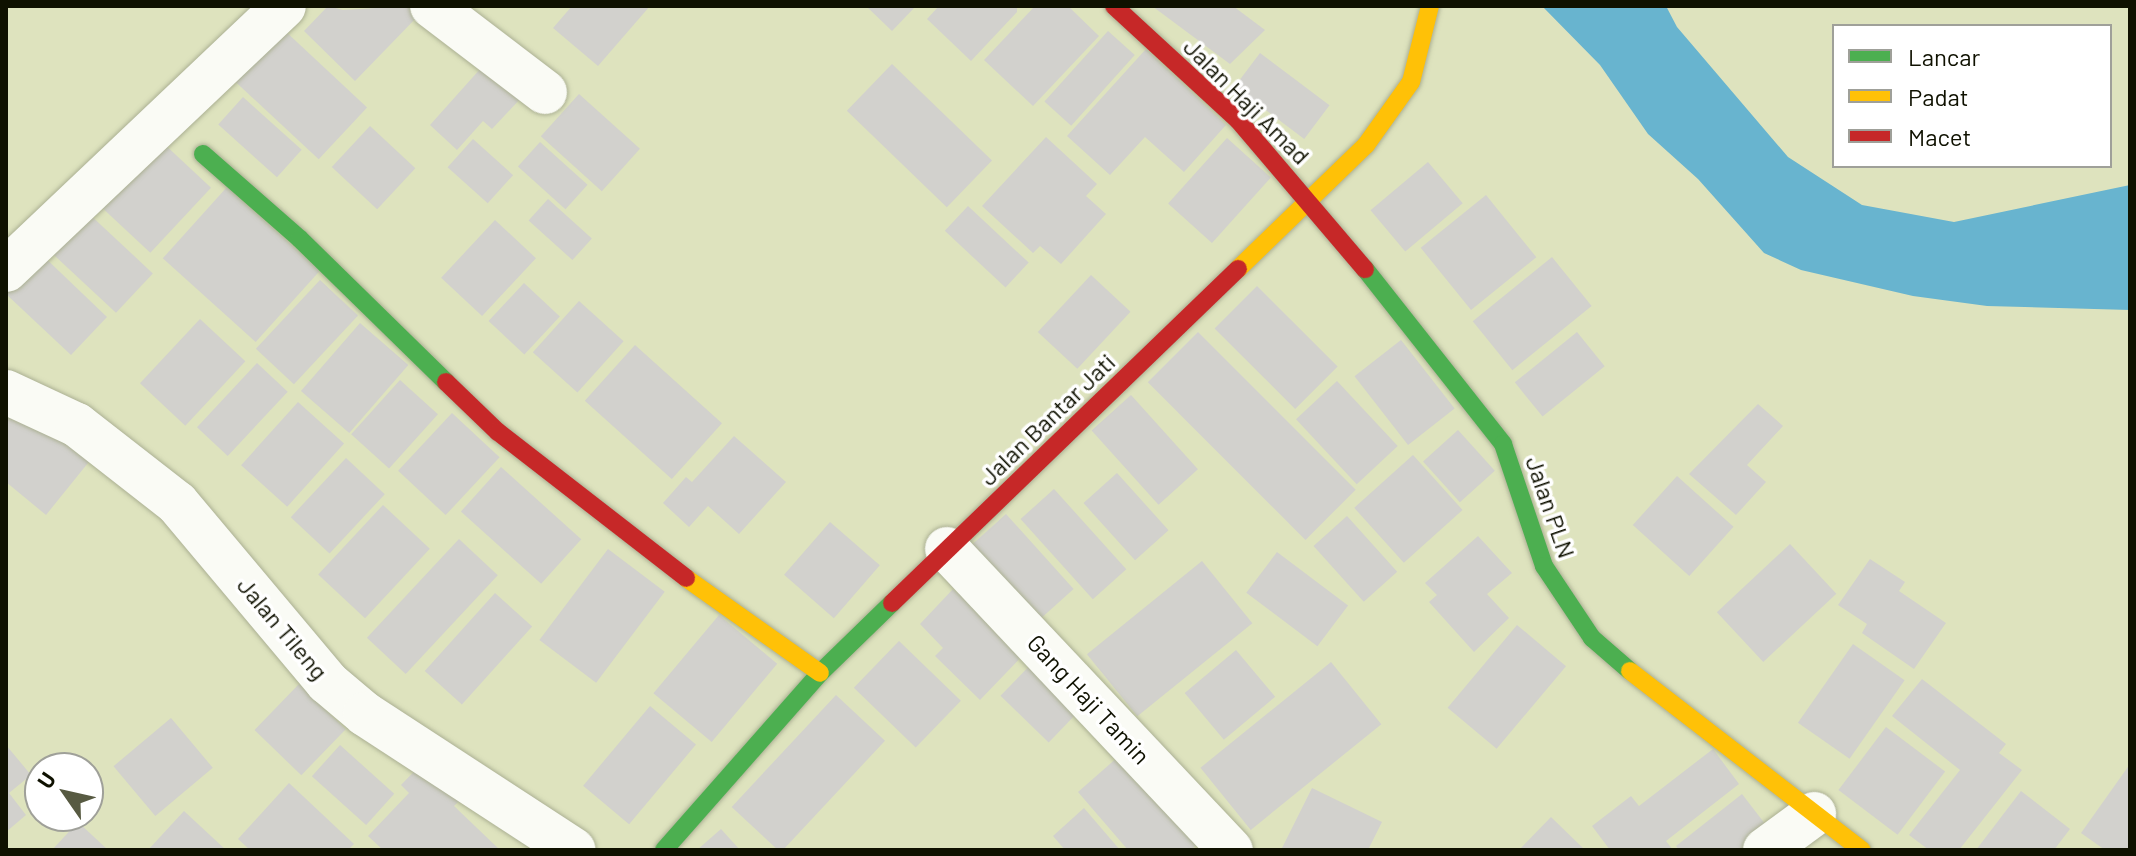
<!DOCTYPE html>
<html>
<head>
<meta charset="utf-8">
<style>
  body { margin:0 }
  #map { position:relative; width:2136px; height:856px; overflow:hidden; background:#dee3be; font-family:Barlow,sans-serif }
  div>[style] { position:absolute }
  [style*='--x'] { left:calc(var(--x)*1px); top:calc(var(--y)*1px); width:calc(var(--w)*1px); rotate:calc(var(--a)*1deg) }
  .water>* { inset:0; background:#68b4cf }
  .building>* { inset:0; background:#d2d1cd; transform-origin:0 0 }
  .roads { filter:drop-shadow(0 0 2px #abb093) drop-shadow(0 0 2px #abb093) }
  .street>* { height:44px; margin:-22px; padding:0 22px; transform-origin:22px; border-radius:22px; background:#fafbf5 }
  .fast>* { height:18px; margin:-9px; padding:0 9px; transform-origin:9px; border-radius:9px; background:#4caf50 }
  .slow>* { height:18px; margin:-9px; padding:0 9px; transform-origin:9px; border-radius:9px; background:#ffc107 }
  .jam>* { height:18px; margin:-9px; padding:0 9px; transform-origin:9px; border-radius:9px; background:#c62828 }
  span { translate:-50% -50%; white-space:nowrap; text-align:center; line-height:1.15; -webkit-text-stroke:7px #fff; paint-order:stroke }
  .street-label { font-size:24px; color:#0f1100 }
  .frame { position:absolute; inset:0; border:8px solid #0f1100; pointer-events:none }
  .legend { position:absolute; left:1832px; top:24px; width:280px; height:144px; box-sizing:border-box; background:#fff; border:2px solid #9fa099; margin:0; padding:10px 14px; list-style:none; font-size:24px; color:#0f1100 }
  .legend li { display:flex; align-items:center; gap:16px; height:40px }
  .legend b { width:40px; border:2px solid #9fa099 }
  .north { position:absolute; left:24px; top:752px; width:80px; height:80px; box-sizing:border-box; background:#fff; border:2px solid #9fa099; border-radius:50%; rotate:304deg; font-size:22px; font-weight:700; line-height:32px; text-align:center; color:#0f1100 }
  .north::after { content:''; display:block; margin:auto; width:28px; height:36px; background:#575a42; clip-path:polygon(50% 0,100% 100%,50% 72%,0 100%) }
</style>
</head>
<body>
<div id="map">
  <div class="water">
    <div style="clip-path:polygon(1542px 6px,1666px 6px,1677px 27px,1788px 157px,1862px 205px,1954px 222px,2130px 185px,2130px 310px,1987px 306px,1913px 296px,1801px 270px,1764px 253px,1698px 179px,1648px 134px,1600px 65px)"></div>
  </div>
  <div class="building">
    <div style="clip-path:polygon(328px 6px,343px 10px,410px 6px,419px 15px,355px 81px,304px 31px)"></div>
    <div style="clip-path:polygon(572px 6px,650px 6px,598px 66px,553px 28px)"></div>
    <div style="clip-path:polygon(866px 6px,916px 6px,892px 31px)"></div>
    <div style="clip-path:polygon(939px 6px,1017px 6px,1017px 12px,971px 61px,927px 19px)"></div>
    <div style="clip-path:polygon(1035px 6px,1068px 6px,1099px 36px,1033px 106px,984px 60px)"></div>
    <div style="clip-path:polygon(1152px 6px,1233px 6px,1265px 30px,1230px 64px)"></div>
    <div style="left:283px;top:29px;width:115px;height:71px;rotate:43deg"></div>
    <div style="left:1108px;top:31px;width:36px;height:95px;rotate:42deg"></div>
    <div style="clip-path:polygon(1146px 49px,1226px 125px,1184px 172px,1145px 137px,1110px 175px,1067px 136px)"></div>
    <div style="left:1260px;top:53px;width:87px;height:42px;rotate:37deg"></div>
    <div style="left:892px;top:64px;width:139px;height:65px;rotate:44deg"></div>
    <div style="clip-path:polygon(481px 68px,521px 98px,492px 129px,483px 121px,457px 150px,430px 125px)"></div>
    <div style="left:579px;top:94px;width:82px;height:57px;rotate:42deg"></div>
    <div style="left:243px;top:97px;width:79px;height:37px;rotate:42deg"></div>
    <div style="left:370px;top:126px;width:62px;height:56px;rotate:43deg"></div>
    <div style="clip-path:polygon(1046px 137px,1097px 184px,1086px 196px,1106px 214px,1061px 264px,1040px 246px,1033px 253px,982px 206px)"></div>
    <div style="left:1227px;top:138px;width:59px;height:88px;rotate:42deg"></div>
    <div style="left:473px;top:139px;width:54px;height:38px;rotate:42deg"></div>
    <div style="left:162px;top:142px;width:67px;height:89px;rotate:43deg"></div>
    <div style="left:540px;top:142px;width:64px;height:33px;rotate:42deg"></div>
    <div style="left:1428px;top:162px;width:54px;height:75px;rotate:50deg"></div>
    <div style="left:227px;top:187px;width:125px;height:96px;rotate:42deg"></div>
    <div style="left:1486px;top:195px;width:80px;height:84px;rotate:51deg"></div>
    <div style="left:548px;top:199px;width:59px;height:29px;rotate:42deg"></div>
    <div style="left:968px;top:206px;width:83px;height:34px;rotate:43deg"></div>
    <div style="left:87px;top:212px;width:90px;height:54px;rotate:43deg"></div>
    <div style="left:495px;top:220px;width:56px;height:79px;rotate:43deg"></div>
    <div style="clip-path:polygon(38px 251px,107px 317px,71px 355px,6px 294px,6px 286px)"></div>
    <div style="left:1552px;top:257px;width:63px;height:102px;rotate:51deg"></div>
    <div style="left:1091px;top:275px;width:54px;height:78px;rotate:43deg"></div>
    <div style="left:320px;top:280px;width:52px;height:94px;rotate:43deg"></div>
    <div style="left:524px;top:283px;width:49px;height:52px;rotate:43deg"></div>
    <div style="left:1257px;top:286px;width:114px;height:60px;rotate:45deg"></div>
    <div style="left:579px;top:301px;width:60px;height:69px;rotate:42deg"></div>
    <div style="left:200px;top:319px;width:62px;height:88px;rotate:43deg"></div>
    <div style="left:360px;top:323px;width:64px;height:90px;rotate:41deg"></div>
    <div style="left:1198px;top:332px;width:223px;height:71px;rotate:45deg"></div>
    <div style="left:1577px;top:332px;width:44px;height:80px;rotate:51deg"></div>
    <div style="left:1401px;top:340px;width:87px;height:59px;rotate:52deg"></div>
    <div style="left:635px;top:345px;width:117px;height:75px;rotate:42deg"></div>
    <div style="left:257px;top:363px;width:42px;height:88px;rotate:43deg"></div>
    <div style="left:400px;top:380px;width:51px;height:73px;rotate:42deg"></div>
    <div style="left:1337px;top:381px;width:89px;height:56px;rotate:47deg"></div>
    <div style="left:1131px;top:395px;width:100px;height:53px;rotate:48deg"></div>
    <div style="clip-path:polygon(22px 401px,92px 458px,46px 515px,6px 482px,6px 421px)"></div>
    <div style="left:298px;top:402px;width:62px;height:85px;rotate:42deg"></div>
    <div style="clip-path:polygon(1758px 404px,1783px 426px,1747px 465px,1766px 482px,1736px 515px,1689px 474px)"></div>
    <div style="left:452px;top:413px;width:65px;height:79px;rotate:43deg"></div>
    <div style="left:1458px;top:430px;width:55px;height:47px;rotate:48deg"></div>
    <div style="clip-path:polygon(734px 436px,786px 482px,739px 534px,708px 506px,689px 527px,663px 503px,686px 477px,692px 482px)"></div>
    <div style="left:1413px;top:455px;width:74px;height:79px;rotate:48deg"></div>
    <div style="left:346px;top:458px;width:53px;height:81px;rotate:43deg"></div>
    <div style="left:501px;top:467px;width:108px;height:60px;rotate:42deg"></div>
    <div style="left:1117px;top:473px;width:77px;height:45px;rotate:48deg"></div>
    <div style="left:1677px;top:476px;width:76px;height:66px;rotate:42deg"></div>
    <div style="left:1054px;top:489px;width:108px;height:45px;rotate:48deg"></div>
    <div style="left:383px;top:505px;width:64px;height:95px;rotate:43deg"></div>
    <div style="left:1006px;top:514px;width:101px;height:52px;rotate:48deg"></div>
    <div style="left:1347px;top:516px;width:75px;height:45px;rotate:48deg"></div>
    <div style="left:830px;top:522px;width:66px;height:70px;rotate:41deg"></div>
    <div style="clip-path:polygon(1478px 536px,1512px 573px,1487px 594px,1509px 618px,1474px 652px,1429px 602px,1437px 595px,1425px 583px)"></div>
    <div style="left:459px;top:539px;width:53px;height:135px;rotate:43deg"></div>
    <div style="left:1790px;top:544px;width:68px;height:100px;rotate:47deg"></div>
    <div style="left:608px;top:549px;width:71px;height:114px;rotate:37deg"></div>
    <div style="left:1277px;top:552px;width:89px;height:51px;rotate:37deg"></div>
    <div style="clip-path:polygon(1870px 559px,1905px 582px,1899px 591px,1946px 623px,1914px 669px,1862px 633px,1867px 624px,1838px 605px)"></div>
    <div style="left:1202px;top:561px;width:80px;height:148px;rotate:51deg"></div>
    <div style="clip-path:polygon(953px 589px,1029px 649px,980px 700px,935px 656px,943px 648px,920px 624px)"></div>
    <div style="left:495px;top:593px;width:50px;height:105px;rotate:42deg"></div>
    <div style="left:719px;top:615px;width:76px;height:102px;rotate:40deg"></div>
    <div style="left:1517px;top:625px;width:64px;height:108px;rotate:40deg"></div>
    <div style="left:899px;top:641px;width:86px;height:65px;rotate:44deg"></div>
    <div style="left:1853px;top:644px;width:63px;height:96px;rotate:35deg"></div>
    <div style="left:1236px;top:650px;width:61px;height:67px;rotate:50deg"></div>
    <div style="left:1038px;top:657px;width:67px;height:54px;rotate:44deg"></div>
    <div style="left:1331px;top:662px;width:80px;height:168px;rotate:51deg"></div>
    <div style="clip-path:polygon(1922px 679px,2006px 744px,1999px 753px,2022px 770px,1959px 850px,1929px 850px,1909px 835px,1960px 770px,1892px 716px)"></div>
    <div style="left:299px;top:684px;width:65px;height:64px;rotate:44deg"></div>
    <div style="left:836px;top:695px;width:67px;height:153px;rotate:43deg"></div>
    <div style="left:650px;top:706px;width:60px;height:104px;rotate:40deg"></div>
    <div style="left:171px;top:718px;width:65px;height:75px;rotate:50deg"></div>
    <div style="left:1886px;top:727px;width:74px;height:79px;rotate:37deg"></div>
    <div style="clip-path:polygon(6px 745px,31px 775px,9px 793px,26px 815px,6px 832px)"></div>
    <div style="left:340px;top:745px;width:73px;height:42px;rotate:42deg"></div>
    <div style="clip-path:polygon(1127px 749px,1204px 838px,1191px 850px,1128px 850px,1078px 792px)"></div>
    <div style="clip-path:polygon(1713px 749px,1739px 784px,1666px 841px,1673px 850px,1610px 850px,1592px 826px,1631px 796px,1639px 806px)"></div>
    <div style="clip-path:polygon(430px 755px,468px 792px,454px 806px,500px 850px,383px 850px,368px 836px,409px 793px,401px 785px)"></div>
    <div style="clip-path:polygon(2130px 764px,2130px 850px,2105px 850px,2081px 833px)"></div>
    <div style="clip-path:polygon(289px 783px,354px 844px,348px 850px,250px 850px,238px 839px)"></div>
    <div style="clip-path:polygon(1312px 788px,1382px 822px,1368px 850px,1282px 848px)"></div>
    <div style="clip-path:polygon(2021px 791px,2070px 829px,2054px 850px,1976px 850px)"></div>
    <div style="clip-path:polygon(1742px 794px,1769px 829px,1741px 850px,1679px 850px,1676px 846px)"></div>
    <div style="clip-path:polygon(1084px 808px,1120px 850px,1065px 850px,1053px 836px)"></div>
    <div style="clip-path:polygon(184px 811px,226px 850px,148px 850px)"></div>
    <div style="clip-path:polygon(1551px 817px,1585px 850px,1519px 850px)"></div>
    <div style="clip-path:polygon(78px 822px,108px 850px,52px 850px)"></div>
    <div style="clip-path:polygon(721px 829px,740px 850px,697px 850px)"></div>
  </div>
  <div class="roads">
    <div class="street">
      <div style="--x:432;--y:6;--w:142;--a:37.3"></div>
      <div style="--x:6;--y:270;--w:383;--a:-43.5"></div>
      <div style="--x:6;--y:392;--w:78;--a:24.9"></div>
      <div style="--x:77;--y:425;--w:127;--a:38"></div>
      <div style="--x:177;--y:503;--w:234;--a:50"></div>
      <div style="--x:327;--y:682;--w:50;--a:40.1"></div>
      <div style="--x:365;--y:714;--w:249;--a:33.1"></div>
      <div style="--x:947;--y:549;--w:414;--a:46.7"></div>
      <div style="--x:1765;--y:850;--w:61;--a:-36.3"></div>
    </div>
    <div class="fast">
      <div style="--x:203;--y:154;--w:129;--a:41.2"></div>
      <div style="--x:300;--y:239;--w:204;--a:44.4"></div>
      <div style="--x:1365;--y:269;--w:223;--a:51.7"></div>
      <div style="--x:1503;--y:444;--w:129;--a:71.4"></div>
      <div style="--x:1544;--y:566;--w:87;--a:56.3"></div>
      <div style="--x:1592;--y:638;--w:50;--a:41"></div>
      <div style="--x:664;--y:850;--w:236;--a:-48.6"></div>
      <div style="--x:820;--y:673;--w:100;--a:-44.2"></div>
    </div>
    <div class="slow">
      <div style="--x:1238;--y:269;--w:178;--a:-44.1"></div>
      <div style="--x:1366;--y:145;--w:77;--a:-54.5"></div>
      <div style="--x:1411;--y:82;--w:78;--a:-76"></div>
      <div style="--x:686;--y:578;--w:164;--a:35.3"></div>
      <div style="--x:1630;--y:671;--w:293;--a:37.7"></div>
    </div>
    <div class="jam">
      <div style="--x:1114;--y:6;--w:168;--a:42.6"></div>
      <div style="--x:1238;--y:120;--w:196;--a:49.6"></div>
      <div style="--x:446;--y:382;--w:72;--a:43.9"></div>
      <div style="--x:498;--y:432;--w:238;--a:37.8"></div>
      <div style="--x:892;--y:603;--w:481;--a:-44"></div>
    </div>
  </div>
  <div class="street-label">
    <span style="left:1247px;top:101px;rotate:45deg">Jalan Haji Amad</span>
    <span style="left:1047px;top:419px;rotate:-44deg">Jalan Bantar Jati</span>
    <span style="left:1551px;top:507px;rotate:71deg">Jalan PLN</span>
    <span style="left:283px;top:628px;rotate:50deg">Jalan Tileng</span>
    <span style="left:1089px;top:699px;rotate:47deg">Gang Haji Tamin</span>
  </div>
  <div class="frame"></div>
  <ul class="legend">
  <li><b style="height:10px;background:#4caf50"></b>Lancar</li>
  <li><b style="height:10px;background:#ffc107"></b>Padat</li>
  <li><b style="height:10px;background:#c62828"></b>Macet</li>
  </ul>
  <div class="north">U</div>
</div>
</body>
</html>
